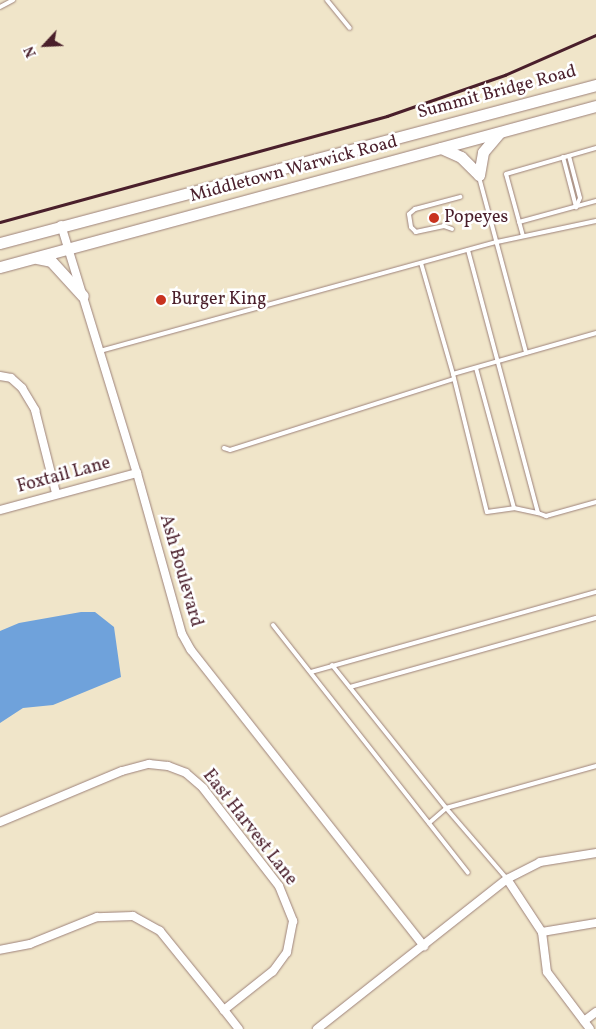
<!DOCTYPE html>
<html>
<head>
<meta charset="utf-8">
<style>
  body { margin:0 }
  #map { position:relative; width:596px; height:1029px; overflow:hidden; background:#f0e5c9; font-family:Vollkorn,serif }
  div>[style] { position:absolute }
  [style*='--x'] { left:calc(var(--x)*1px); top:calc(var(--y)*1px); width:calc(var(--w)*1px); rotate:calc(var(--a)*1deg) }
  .water>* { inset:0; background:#6fa2db }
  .roads { filter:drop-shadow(0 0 1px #9d827a) drop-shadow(0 0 1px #9d827a) }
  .lane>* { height:4px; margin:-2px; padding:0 2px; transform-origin:2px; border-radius:2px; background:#fff }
  .street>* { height:8px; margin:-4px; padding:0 4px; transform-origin:4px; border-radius:4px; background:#fff }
  .primary>* { height:11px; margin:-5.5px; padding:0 5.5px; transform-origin:5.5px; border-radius:5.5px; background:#fff }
  .rail>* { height:2.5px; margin:-1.25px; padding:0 1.25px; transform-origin:1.25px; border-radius:1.25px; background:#4a1f2b }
  .dots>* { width:14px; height:14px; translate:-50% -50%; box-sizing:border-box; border:2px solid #fff; border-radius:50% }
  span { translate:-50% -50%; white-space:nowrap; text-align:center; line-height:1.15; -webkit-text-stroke:5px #fff; paint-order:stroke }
  .street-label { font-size:18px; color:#4a1f2b }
  .poi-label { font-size:18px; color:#4a1f2b }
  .left { translate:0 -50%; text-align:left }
  .north { position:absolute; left:20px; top:20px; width:50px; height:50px; -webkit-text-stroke:4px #fff; paint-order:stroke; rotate:245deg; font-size:14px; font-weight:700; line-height:20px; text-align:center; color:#4a1f2b }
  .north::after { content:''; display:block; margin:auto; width:18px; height:22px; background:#4a1f2b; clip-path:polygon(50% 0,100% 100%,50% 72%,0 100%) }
</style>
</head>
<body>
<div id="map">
  <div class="water">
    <div style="clip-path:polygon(81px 612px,95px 612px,114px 627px,121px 677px,53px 705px,23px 708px,0 723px,0 631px,19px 623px)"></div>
  </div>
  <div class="roads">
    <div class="lane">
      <div style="--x:327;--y:0;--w:36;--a:51"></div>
      <div style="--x:0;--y:7;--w:15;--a:-28"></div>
      <div style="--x:569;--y:156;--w:43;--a:75.3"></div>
      <div style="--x:580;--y:198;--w:10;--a:114"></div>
      <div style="--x:563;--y:157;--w:52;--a:75.4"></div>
      <div style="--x:479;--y:177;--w:182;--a:75"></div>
      <div style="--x:526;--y:353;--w:73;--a:-15.9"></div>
      <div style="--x:519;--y:222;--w:80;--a:-15.3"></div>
      <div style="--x:452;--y:229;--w:9;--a:-159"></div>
      <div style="--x:444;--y:226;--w:29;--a:168"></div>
      <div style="--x:416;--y:232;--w:7;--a:-135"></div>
      <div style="--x:411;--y:227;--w:13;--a:-99"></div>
      <div style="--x:409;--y:214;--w:8;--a:-40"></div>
      <div style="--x:415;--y:209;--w:47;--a:-14.9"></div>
      <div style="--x:523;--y:236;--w:64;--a:-105.3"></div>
      <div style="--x:506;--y:174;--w:94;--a:-16.1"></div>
      <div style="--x:468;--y:250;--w:272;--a:75.1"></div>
      <div style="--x:538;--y:513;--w:9;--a:21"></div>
      <div style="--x:546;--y:516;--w:52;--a:-15.6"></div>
      <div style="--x:421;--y:263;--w:116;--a:73.9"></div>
      <div style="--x:453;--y:374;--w:76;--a:-16"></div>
      <div style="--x:100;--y:351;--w:412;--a:-15.4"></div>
      <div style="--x:497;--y:242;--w:101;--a:-12"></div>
      <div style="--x:476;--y:368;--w:145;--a:74.8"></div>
      <div style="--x:453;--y:374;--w:142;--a:76.2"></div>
      <div style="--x:487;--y:512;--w:27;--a:-8"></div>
      <div style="--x:514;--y:508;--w:25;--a:12"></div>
      <div style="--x:224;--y:448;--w:6;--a:18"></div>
      <div style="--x:230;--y:450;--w:235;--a:-17.6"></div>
      <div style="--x:273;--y:625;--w:315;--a:51.8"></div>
      <div style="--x:332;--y:665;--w:183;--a:51.4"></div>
      <div style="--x:446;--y:808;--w:94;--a:49.3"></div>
      <div style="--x:311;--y:672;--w:296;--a:-15.7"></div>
      <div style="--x:350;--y:687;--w:255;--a:-15.7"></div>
      <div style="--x:429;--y:823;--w:23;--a:-41"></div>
      <div style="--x:446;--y:808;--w:156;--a:-15.6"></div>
    </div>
    <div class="street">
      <div style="--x:61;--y:225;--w:259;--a:73"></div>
      <div style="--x:137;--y:473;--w:167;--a:74.4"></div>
      <div style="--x:182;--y:634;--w:18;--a:61"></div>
      <div style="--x:191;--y:650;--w:377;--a:51.8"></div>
      <div style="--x:0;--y:376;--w:11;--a:10"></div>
      <div style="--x:11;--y:378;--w:15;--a:42"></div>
      <div style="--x:22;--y:388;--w:26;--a:59"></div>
      <div style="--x:35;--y:410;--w:86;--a:75.8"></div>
      <div style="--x:0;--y:510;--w:142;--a:-15.1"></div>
      <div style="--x:0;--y:822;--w:132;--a:-22.7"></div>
      <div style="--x:122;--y:771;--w:28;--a:-15"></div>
      <div style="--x:149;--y:764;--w:19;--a:6"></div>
      <div style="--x:168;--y:766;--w:19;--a:21"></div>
      <div style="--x:186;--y:773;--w:23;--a:41"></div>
      <div style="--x:203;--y:788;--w:124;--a:52.2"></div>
      <div style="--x:279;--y:886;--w:38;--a:68"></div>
      <div style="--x:293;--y:921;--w:32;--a:101"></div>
      <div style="--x:287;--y:952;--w:24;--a:126"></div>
      <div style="--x:273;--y:971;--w:63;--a:141.5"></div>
      <div style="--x:224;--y:1010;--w:102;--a:-129"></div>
      <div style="--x:160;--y:931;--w:31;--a:-151"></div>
      <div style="--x:133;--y:916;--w:36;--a:178"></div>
      <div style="--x:97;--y:917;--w:72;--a:158.1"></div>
      <div style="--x:30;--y:944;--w:31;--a:169"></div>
      <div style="--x:507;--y:879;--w:64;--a:56.6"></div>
      <div style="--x:542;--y:932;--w:40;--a:82.9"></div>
      <div style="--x:547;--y:972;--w:71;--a:53"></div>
      <div style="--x:542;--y:932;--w:55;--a:-9.5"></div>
      <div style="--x:224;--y:1010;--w:24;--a:52"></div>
      <div style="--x:584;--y:1021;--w:15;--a:-37"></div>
      <div style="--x:317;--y:1029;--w:242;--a:-38.3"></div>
      <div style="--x:507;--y:879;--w:37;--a:-27"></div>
      <div style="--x:540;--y:862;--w:57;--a:-9.1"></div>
    </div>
    <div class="primary">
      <div style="--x:441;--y:148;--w:22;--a:24"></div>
      <div style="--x:461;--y:157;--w:25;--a:45"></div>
      <div style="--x:479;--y:175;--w:23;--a:-80"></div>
      <div style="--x:483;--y:152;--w:25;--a:-50"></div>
      <div style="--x:0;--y:243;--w:617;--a:-14.85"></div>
      <div style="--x:37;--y:258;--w:14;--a:12"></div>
      <div style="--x:51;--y:261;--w:47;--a:47.6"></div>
      <div style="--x:0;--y:267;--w:617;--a:-15.12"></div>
    </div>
  </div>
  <div class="rail">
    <div style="--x:0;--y:222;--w:401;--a:-15.3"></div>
    <div style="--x:387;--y:116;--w:125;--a:-19.2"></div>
    <div style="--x:505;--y:75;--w:99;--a:-23.7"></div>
  </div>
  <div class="dots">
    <div style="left:434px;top:218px;background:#c8321e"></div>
    <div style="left:161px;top:300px;background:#c8321e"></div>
  </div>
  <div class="street-label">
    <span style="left:497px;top:93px;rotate:-15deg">Summit Bridge Road</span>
    <span style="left:294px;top:170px;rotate:-15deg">Middletown Warwick Road</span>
    <span style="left:64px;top:476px;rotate:-15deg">Foxtail Lane</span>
    <span style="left:180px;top:571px;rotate:74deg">Ash Boulevard</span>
    <span style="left:249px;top:828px;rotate:52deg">East Harvest Lane</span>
  </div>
  <div class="poi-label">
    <span class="left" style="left:444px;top:218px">Popeyes</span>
    <span class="left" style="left:171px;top:300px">Burger King</span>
  </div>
  <div class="north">N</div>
</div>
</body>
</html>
